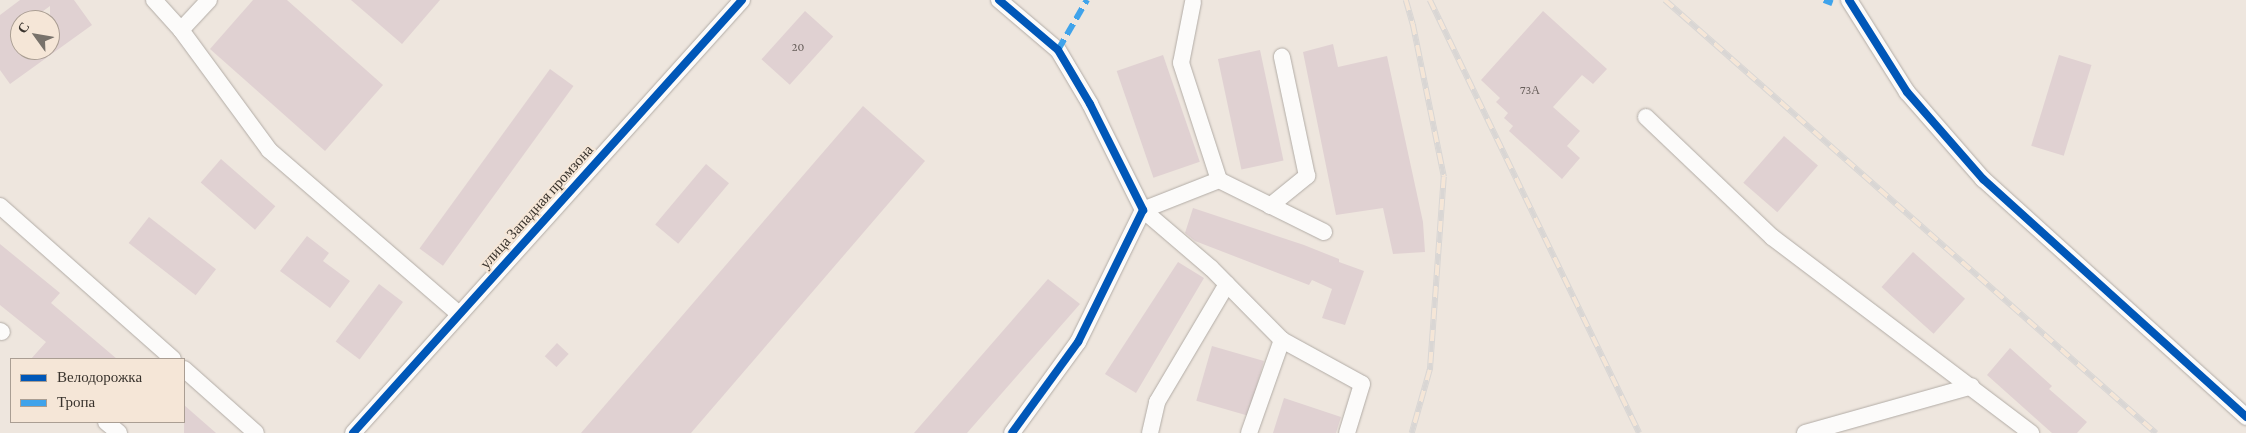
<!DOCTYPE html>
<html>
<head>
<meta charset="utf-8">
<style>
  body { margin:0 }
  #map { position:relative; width:2246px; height:433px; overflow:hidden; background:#eee6de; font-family:"Crimson Pro",serif }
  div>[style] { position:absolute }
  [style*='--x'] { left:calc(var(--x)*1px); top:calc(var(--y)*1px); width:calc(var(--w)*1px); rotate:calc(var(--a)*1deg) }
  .building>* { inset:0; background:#e0d1d2; transform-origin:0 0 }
  .roads { filter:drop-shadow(0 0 1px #b2aca6) drop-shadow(0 0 1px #b2aca6) }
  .minor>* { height:16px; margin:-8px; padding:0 8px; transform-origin:8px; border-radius:8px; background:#fcfbfa }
  .rail>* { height:5.5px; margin-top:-2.75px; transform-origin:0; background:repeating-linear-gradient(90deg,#f5e6d7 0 11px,#d9d6d4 0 22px); box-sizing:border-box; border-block:1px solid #d9d6d4 }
  .quiet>* { height:6px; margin-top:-3px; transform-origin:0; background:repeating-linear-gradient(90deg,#3fa3eb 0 12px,transparent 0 18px) }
  .cycleway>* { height:8px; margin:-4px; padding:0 4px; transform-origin:4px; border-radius:4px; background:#0057b8 }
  span { translate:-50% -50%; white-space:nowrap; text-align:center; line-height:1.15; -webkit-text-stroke:4px #f5e6d7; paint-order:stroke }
  .number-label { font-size:12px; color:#665d59 }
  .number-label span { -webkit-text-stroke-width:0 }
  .street-label { font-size:15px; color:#39332d }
  .legend { position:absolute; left:10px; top:358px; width:175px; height:65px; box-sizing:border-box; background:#f5e6d7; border:1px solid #aa9e93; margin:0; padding:6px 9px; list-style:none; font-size:15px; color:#39332d }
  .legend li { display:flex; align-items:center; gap:10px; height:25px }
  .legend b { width:25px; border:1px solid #aa9e93 }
  .north { position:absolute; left:10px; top:10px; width:50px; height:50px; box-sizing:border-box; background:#f5e6d7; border:1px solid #aa9e93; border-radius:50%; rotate:302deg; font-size:14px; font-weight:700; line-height:20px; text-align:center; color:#39332d }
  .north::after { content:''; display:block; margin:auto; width:18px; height:22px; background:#78726b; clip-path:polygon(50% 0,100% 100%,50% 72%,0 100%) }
</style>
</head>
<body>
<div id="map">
  <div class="building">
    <div style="clip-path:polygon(evenodd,20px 0,74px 0,92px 25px,10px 84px,0 70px,0 15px,20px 0,50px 6px,50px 50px,20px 50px,20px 20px,31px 20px,50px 6px)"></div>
    <div style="clip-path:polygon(253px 0,287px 0,383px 85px,325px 151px,210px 49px)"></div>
    <div style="clip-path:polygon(351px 0,440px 0,402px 44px)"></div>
    <div style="left:805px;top:11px;width:38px;height:65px;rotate:42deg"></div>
    <div style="clip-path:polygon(1543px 11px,1607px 69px,1593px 84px,1582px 75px,1553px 107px,1580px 131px,1567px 146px,1580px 158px,1562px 179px,1509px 131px,1513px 126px,1504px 118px,1508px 113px,1496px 102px,1500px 98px,1481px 80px)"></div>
    <div style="clip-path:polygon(1333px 44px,1338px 67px,1387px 56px,1423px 222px,1425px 252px,1393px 254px,1383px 208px,1336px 215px,1303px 52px)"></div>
    <div style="left:1260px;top:50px;width:113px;height:43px;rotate:78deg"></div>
    <div style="left:1163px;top:55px;width:113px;height:49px;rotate:71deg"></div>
    <div style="left:2059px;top:55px;width:34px;height:95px;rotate:17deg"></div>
    <div style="left:550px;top:69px;width:29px;height:222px;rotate:36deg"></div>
    <div style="clip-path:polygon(863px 106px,925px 161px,691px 433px,581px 433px)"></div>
    <div style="left:1784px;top:136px;width:45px;height:62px;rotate:41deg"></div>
    <div style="left:221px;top:159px;width:72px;height:31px;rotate:41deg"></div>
    <div style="left:706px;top:164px;width:30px;height:79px;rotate:40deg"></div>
    <div style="clip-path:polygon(1193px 208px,1304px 245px,1339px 259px,1339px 262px,1364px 271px,1345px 325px,1322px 318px,1332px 289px,1312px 280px,1309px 285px,1195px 241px,1185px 233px)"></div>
    <div style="left:149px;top:217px;width:85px;height:33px;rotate:38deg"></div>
    <div style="clip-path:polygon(307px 236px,329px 253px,323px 261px,350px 281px,330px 308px,280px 271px)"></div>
    <div style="clip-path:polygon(0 244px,60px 293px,51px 303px,117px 359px,31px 359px,46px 342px,0 305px)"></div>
    <div style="left:1913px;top:252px;width:70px;height:47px;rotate:42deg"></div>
    <div style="clip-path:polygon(1178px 262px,1204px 278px,1136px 393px,1105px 374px)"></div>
    <div style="clip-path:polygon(1048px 279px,1080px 304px,967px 433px,914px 433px)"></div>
    <div style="left:379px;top:284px;width:30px;height:72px;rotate:37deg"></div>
    <div style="left:557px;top:343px;width:16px;height:18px;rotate:43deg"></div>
    <div style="left:1212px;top:346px;width:54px;height:57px;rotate:16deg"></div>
    <div style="clip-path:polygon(2010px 348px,2052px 386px,2049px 389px,2087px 422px,2077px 433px,2052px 433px,1987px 375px)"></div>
    <div style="clip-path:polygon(1284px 398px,1341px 417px,1336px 433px,1273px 433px)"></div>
    <div style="clip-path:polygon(184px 405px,216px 433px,184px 433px)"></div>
  </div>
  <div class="roads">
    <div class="minor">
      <div style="--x:154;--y:0;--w:40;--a:48"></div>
      <div style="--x:181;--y:30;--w:149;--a:53.7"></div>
      <div style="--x:269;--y:150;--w:251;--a:40.8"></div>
      <div style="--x:999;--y:0;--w:77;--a:40.3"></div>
      <div style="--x:1058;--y:50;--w:63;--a:59.3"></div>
      <div style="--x:1090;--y:104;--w:119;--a:63.4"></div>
      <div style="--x:1143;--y:210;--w:147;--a:116.2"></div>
      <div style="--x:1078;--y:342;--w:112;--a:126"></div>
      <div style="--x:1849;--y:0;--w:109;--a:57.8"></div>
      <div style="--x:1907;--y:92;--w:116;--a:48.9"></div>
      <div style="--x:1983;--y:179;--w:355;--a:42.1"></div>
      <div style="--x:1193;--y:2;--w:62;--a:101.1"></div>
      <div style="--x:1181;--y:63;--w:123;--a:72"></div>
      <div style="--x:181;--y:30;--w:41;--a:-47"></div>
      <div style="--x:1646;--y:117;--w:174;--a:43.6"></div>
      <div style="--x:1772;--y:237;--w:325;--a:37.1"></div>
      <div style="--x:0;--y:206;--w:231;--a:41.5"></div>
      <div style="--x:1270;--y:206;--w:48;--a:-39"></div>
      <div style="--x:1307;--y:176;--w:122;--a:-101.9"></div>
      <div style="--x:1324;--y:232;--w:117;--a:-153.7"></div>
      <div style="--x:1219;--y:180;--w:82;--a:158.5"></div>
      <div style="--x:1143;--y:210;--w:89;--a:40.5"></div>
      <div style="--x:1211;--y:268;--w:101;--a:45.4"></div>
      <div style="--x:1282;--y:340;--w:91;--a:28.8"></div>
      <div style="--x:1362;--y:384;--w:51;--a:107"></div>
      <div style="--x:0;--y:331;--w:2;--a:27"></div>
      <div style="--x:184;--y:369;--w:96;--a:41.6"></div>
      <div style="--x:106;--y:422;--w:17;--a:40"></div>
      <div style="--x:353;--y:433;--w:582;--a:-48.06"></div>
      <div style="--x:1150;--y:433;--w:32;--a:-77"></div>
      <div style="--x:1157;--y:402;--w:137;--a:-59.3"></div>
      <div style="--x:1249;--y:433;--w:99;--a:-70.5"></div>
      <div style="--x:1805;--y:433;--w:173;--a:-15.7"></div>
    </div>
  </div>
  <div class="rail">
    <div style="--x:1406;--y:0;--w:25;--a:74"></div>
    <div style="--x:1413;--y:24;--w:156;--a:78.5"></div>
    <div style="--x:1444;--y:177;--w:194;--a:94.1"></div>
    <div style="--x:1430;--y:370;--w:66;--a:105.9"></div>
    <div style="--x:1430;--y:0;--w:481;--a:64.2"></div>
    <div style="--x:1665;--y:0;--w:655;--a:41.41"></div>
  </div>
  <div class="quiet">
    <div style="--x:1824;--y:0;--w:9;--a:21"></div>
    <div style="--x:1058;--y:50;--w:58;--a:-59.9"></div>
  </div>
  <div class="cycleway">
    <div style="--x:999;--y:0;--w:77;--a:40.3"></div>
    <div style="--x:1058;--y:50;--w:63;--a:59.3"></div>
    <div style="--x:1090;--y:104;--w:119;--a:63.4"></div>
    <div style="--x:1143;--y:210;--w:147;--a:116.2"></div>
    <div style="--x:1078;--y:342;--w:112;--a:126"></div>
    <div style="--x:1849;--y:0;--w:109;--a:57.8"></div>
    <div style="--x:1907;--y:92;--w:116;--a:48.9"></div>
    <div style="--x:1983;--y:179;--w:355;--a:42.1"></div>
    <div style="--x:353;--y:433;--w:582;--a:-48.06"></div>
  </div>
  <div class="number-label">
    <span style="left:798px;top:48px">20</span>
    <span style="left:1530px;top:91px">73А</span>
  </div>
  <div class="street-label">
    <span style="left:537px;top:207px;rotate:-48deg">улица Западная промзона</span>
  </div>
  <ul class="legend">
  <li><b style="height:6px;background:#0057b8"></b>Велодорожка</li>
  <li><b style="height:6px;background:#3fa3eb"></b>Тропа</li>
  </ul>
  <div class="north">С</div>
</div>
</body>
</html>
